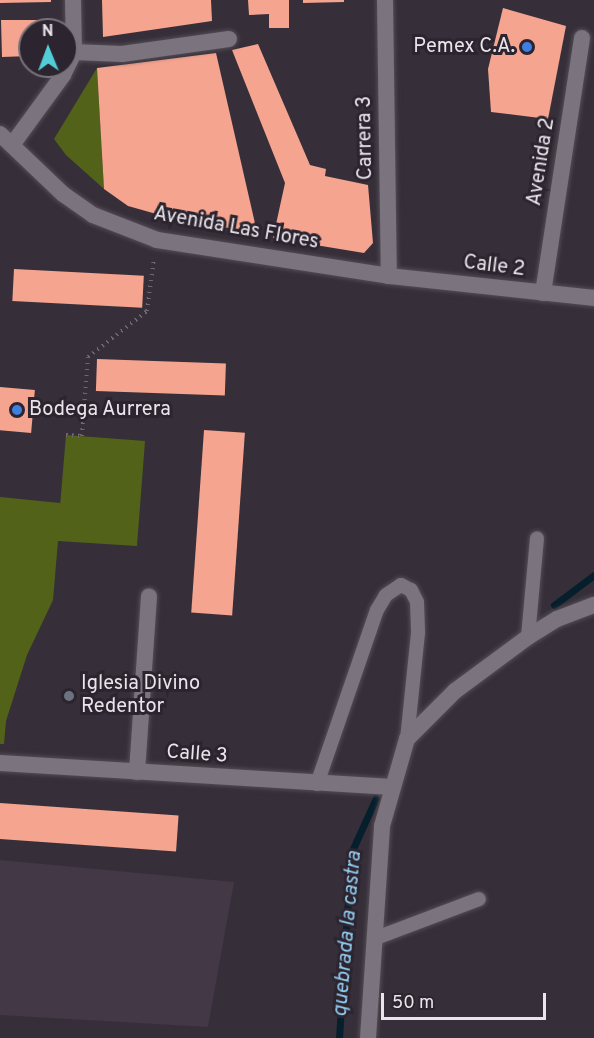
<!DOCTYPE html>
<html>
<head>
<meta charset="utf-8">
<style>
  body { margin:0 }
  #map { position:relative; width:594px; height:1038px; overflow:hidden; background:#362f39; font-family:Overpass,sans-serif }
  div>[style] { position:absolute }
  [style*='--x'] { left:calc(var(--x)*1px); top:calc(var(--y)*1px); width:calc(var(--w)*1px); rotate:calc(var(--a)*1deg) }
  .built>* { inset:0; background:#423846 }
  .green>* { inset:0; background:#526219 }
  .stream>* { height:7px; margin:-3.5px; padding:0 3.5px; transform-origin:3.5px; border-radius:3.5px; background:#061f2d }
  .building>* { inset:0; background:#f5a48f; transform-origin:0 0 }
  .path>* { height:4px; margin-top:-2px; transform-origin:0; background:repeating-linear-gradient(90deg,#6e6870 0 1.5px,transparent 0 6px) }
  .roads { filter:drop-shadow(0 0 2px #534d55) drop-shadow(0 0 2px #534d55) }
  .service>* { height:14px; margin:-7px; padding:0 7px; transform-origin:7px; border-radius:7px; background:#7b737e }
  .minor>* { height:16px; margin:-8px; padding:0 8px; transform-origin:8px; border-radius:8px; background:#7b737e }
  .dots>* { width:16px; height:16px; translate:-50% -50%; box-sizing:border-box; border:3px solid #2c252f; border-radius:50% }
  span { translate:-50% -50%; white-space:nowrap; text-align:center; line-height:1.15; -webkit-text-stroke:6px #2c252f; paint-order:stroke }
  .poi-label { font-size:20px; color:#eae5eb }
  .right { translate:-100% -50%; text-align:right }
  .left { translate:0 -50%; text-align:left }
  .street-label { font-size:20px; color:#eae5eb }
  .water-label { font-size:21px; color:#92ccf1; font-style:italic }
  .north { position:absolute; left:18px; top:18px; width:60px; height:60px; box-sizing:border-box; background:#2c252f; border:2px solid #78727a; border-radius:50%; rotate:359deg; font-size:16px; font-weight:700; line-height:24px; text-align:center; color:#eae5eb }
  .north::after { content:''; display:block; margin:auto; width:21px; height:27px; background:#52ccd6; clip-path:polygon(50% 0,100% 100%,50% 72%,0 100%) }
  .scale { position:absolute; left:381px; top:993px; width:165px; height:27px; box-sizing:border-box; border:3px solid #eae5eb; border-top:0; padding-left:8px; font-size:18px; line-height:21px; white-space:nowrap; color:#eae5eb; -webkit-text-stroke:4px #2c252f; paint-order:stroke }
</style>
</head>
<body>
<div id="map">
  <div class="built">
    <div style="clip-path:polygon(0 860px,234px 882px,208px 1027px,0 1015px)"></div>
  </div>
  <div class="green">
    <div style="clip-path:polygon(97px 68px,104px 189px,66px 155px,54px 139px)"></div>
    <div style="clip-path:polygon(66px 435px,145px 441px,137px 546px,58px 541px,53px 600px,27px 655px,6px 721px,4px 744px,0 744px,0 497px,60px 503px,60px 506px)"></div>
  </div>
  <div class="stream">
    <div style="--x:554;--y:605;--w:50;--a:-36.9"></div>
    <div style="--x:339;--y:1038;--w:185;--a:-86.3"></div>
    <div style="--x:351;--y:853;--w:60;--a:-65.6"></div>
  </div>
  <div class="building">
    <div style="clip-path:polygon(0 0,51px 0,51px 2px,0 3px)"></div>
    <div style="clip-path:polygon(102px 0,211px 0,212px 21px,103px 37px)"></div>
    <div style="clip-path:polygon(248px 0,289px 0,289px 28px,269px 28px,269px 14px,249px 15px)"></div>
    <div style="clip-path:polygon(303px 0,344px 0,344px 2px,303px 3px)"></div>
    <div style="clip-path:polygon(503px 8px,566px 26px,548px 119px,491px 112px,488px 69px)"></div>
    <div style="clip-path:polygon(1px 20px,51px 20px,51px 30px,30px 30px,30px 56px,2px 57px)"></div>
    <div style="clip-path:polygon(258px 44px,310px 165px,326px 169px,325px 176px,368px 185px,373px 243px,364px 253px,273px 238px,285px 183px,232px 50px)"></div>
    <div style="clip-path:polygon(216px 53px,257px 232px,192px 223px,160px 215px,128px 206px,104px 189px,97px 68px)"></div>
    <div style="left:14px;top:269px;width:130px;height:32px;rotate:3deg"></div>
    <div style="left:97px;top:359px;width:129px;height:32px;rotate:2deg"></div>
    <div style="left:0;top:387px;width:35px;height:43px;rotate:5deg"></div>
    <div style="left:204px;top:430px;width:41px;height:183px;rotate:4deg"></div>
    <div style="left:0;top:803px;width:179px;height:36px;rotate:4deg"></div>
  </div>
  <div class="path">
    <div style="--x:66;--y:435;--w:16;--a:4"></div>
    <div style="--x:82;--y:436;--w:79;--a:-85.7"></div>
    <div style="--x:88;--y:357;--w:75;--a:-37.9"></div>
    <div style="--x:147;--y:311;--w:53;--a:-82.5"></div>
  </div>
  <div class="roads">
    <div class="service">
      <div style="--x:528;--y:637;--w:99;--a:-84.8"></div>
      <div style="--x:317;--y:784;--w:184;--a:-71"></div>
      <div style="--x:377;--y:610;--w:17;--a:-59"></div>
      <div style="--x:386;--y:595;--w:18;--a:-34"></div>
      <div style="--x:401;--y:585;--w:11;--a:27"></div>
      <div style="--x:411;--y:590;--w:13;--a:63"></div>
      <div style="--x:417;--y:602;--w:31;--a:88"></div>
      <div style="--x:418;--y:633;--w:107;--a:95.9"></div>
      <div style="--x:376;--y:938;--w:110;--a:-20.7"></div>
    </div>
    <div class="minor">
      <div style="--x:385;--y:0;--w:276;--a:89.2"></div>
      <div style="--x:74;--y:52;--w:48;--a:2.4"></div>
      <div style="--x:122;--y:54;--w:108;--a:-8"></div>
      <div style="--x:0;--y:134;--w:87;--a:43.6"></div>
      <div style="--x:63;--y:194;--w:37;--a:35"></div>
      <div style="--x:93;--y:215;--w:69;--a:21.3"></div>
      <div style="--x:157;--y:240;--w:235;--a:8.8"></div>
      <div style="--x:389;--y:276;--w:206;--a:6.1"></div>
      <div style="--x:12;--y:145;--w:87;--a:-53.9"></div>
      <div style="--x:63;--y:75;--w:25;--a:-64"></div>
      <div style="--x:74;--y:52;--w:52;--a:-91.1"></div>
      <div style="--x:543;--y:293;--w:258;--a:-81.3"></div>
      <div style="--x:0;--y:763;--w:393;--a:3.5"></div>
      <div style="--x:137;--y:772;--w:176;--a:-86.1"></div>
      <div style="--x:368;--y:1038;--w:212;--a:-86.2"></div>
      <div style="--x:382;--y:826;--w:91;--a:-74"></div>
      <div style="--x:407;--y:739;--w:68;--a:-45"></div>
      <div style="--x:455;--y:691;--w:91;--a:-36.5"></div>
      <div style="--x:528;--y:637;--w:34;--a:-32"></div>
      <div style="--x:557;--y:619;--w:40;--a:-21"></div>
    </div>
  </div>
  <div class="dots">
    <div style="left:527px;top:47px;background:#3f7fe0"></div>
    <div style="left:17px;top:410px;background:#3f7fe0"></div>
    <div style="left:69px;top:696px;background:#6b7280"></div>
  </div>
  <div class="poi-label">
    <span class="right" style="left:515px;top:47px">Pemex C.A.</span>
    <span class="left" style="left:29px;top:410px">Bodega Aurrera</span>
    <span class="left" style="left:81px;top:696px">Iglesia Divino<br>Redentor</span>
  </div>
  <div class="street-label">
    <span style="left:366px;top:138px;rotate:-91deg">Carrera 3</span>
    <span style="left:542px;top:162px;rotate:-81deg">Avenida 2</span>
    <span style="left:236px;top:229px;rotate:10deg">Avenida Las Flores</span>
    <span style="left:494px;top:267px;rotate:7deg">Calle 2</span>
    <span style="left:197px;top:755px;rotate:4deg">Calle 3</span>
  </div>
  <div class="water-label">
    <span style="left:348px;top:934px;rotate:-85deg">quebrada la castra</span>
  </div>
  <div class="north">N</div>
  <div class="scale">50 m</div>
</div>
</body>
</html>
